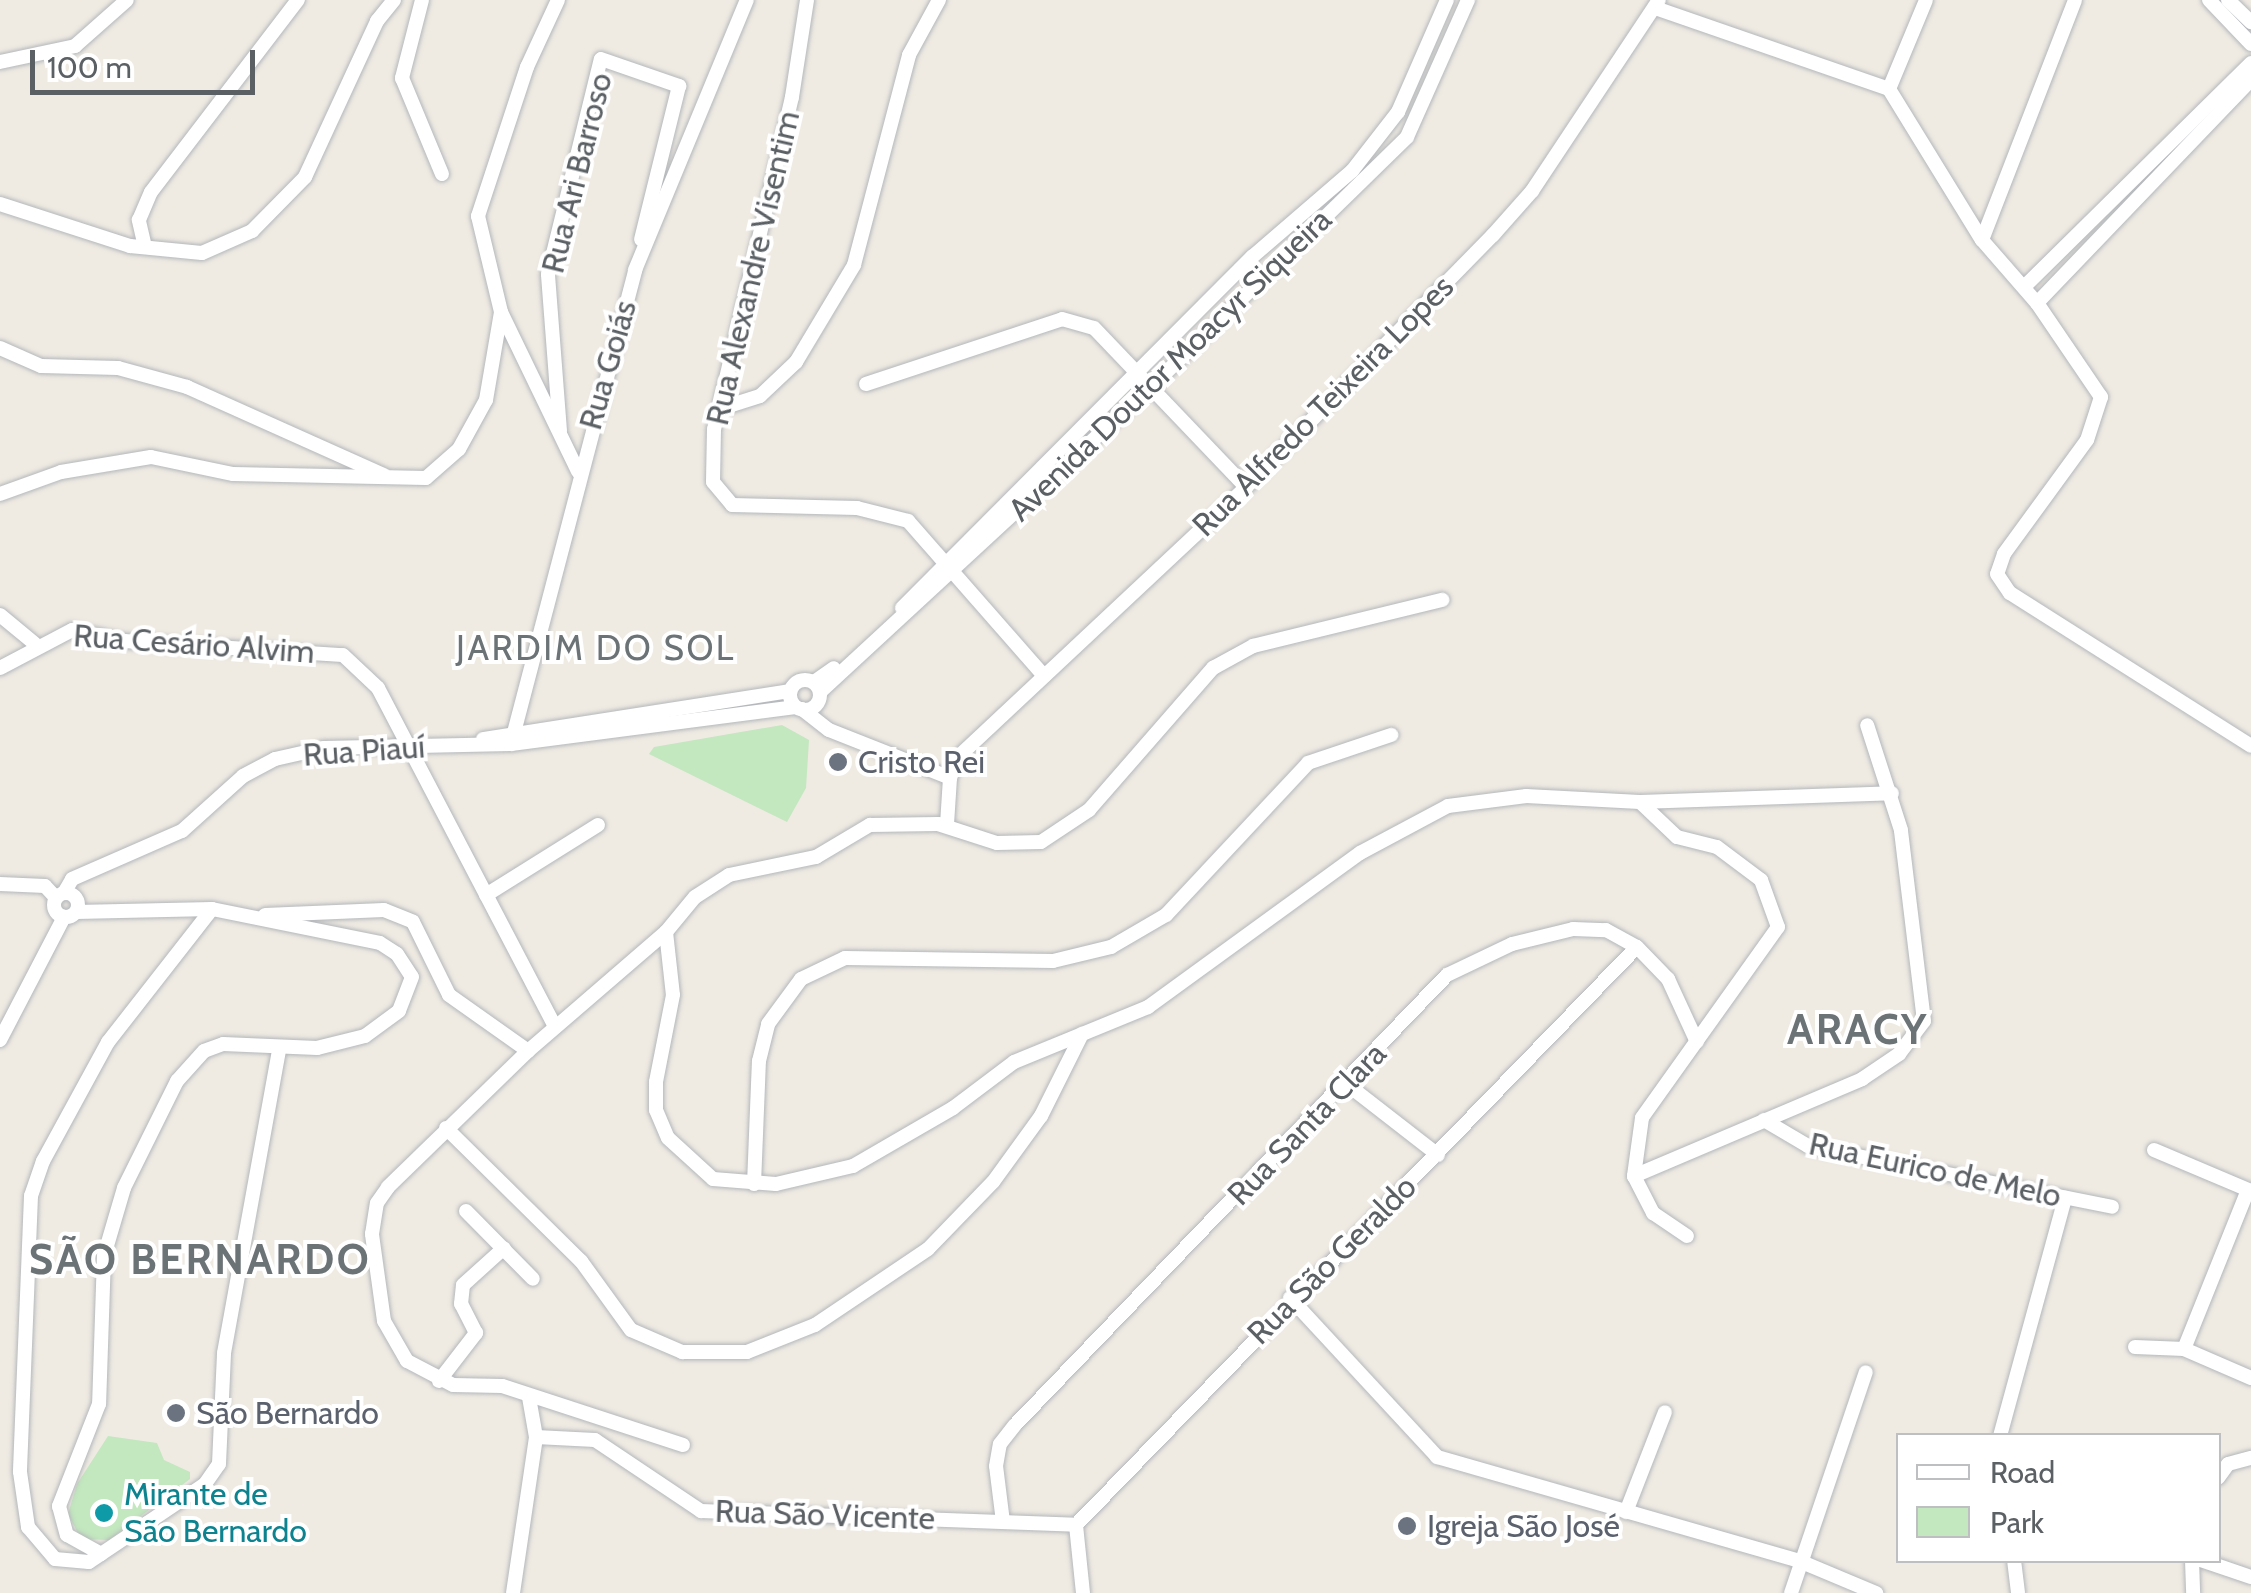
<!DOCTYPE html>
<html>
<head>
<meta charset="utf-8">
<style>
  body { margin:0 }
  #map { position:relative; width:2251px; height:1593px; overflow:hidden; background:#efebe3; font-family:Cabin,sans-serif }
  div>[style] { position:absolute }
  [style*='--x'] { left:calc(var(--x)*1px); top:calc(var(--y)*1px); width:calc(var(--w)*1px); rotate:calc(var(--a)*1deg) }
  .green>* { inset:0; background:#c3e7bf }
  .roads { filter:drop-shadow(0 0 2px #b4b7bb) drop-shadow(0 0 2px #b4b7bb) }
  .minor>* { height:14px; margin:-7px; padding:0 7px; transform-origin:7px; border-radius:7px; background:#fff }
  .minor>.ring { margin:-7px; padding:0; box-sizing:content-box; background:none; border:14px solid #fff; border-radius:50% }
  .dots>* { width:28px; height:28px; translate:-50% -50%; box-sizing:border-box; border:5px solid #fff; border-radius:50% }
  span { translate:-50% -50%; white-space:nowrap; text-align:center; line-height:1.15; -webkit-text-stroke:8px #fff; paint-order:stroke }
  .street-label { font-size:32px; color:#5b6065 }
  .worship-label { font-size:32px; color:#5b616d }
  .left { translate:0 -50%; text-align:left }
  .culture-label { font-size:32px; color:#0d838f }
  .neighbourhood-label { font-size:35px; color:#6c7377; letter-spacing:2.5px }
  .district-label { font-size:42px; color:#6c7377; font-weight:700; letter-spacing:2.5px }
  .legend { position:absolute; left:1896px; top:1433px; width:325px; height:130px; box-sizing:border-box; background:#fff; border:2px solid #bdbfc1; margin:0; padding:12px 18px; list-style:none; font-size:30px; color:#5b6065 }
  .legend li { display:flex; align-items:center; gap:20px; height:50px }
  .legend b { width:50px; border:2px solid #bdbfc1 }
  .scale { position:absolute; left:30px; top:50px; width:225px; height:45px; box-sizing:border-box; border:5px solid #5b6065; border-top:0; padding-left:12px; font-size:30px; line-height:35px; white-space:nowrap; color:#5b6065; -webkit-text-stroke:8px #fff; paint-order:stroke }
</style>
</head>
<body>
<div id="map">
  <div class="green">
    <div style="clip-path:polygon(782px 725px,809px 740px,806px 788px,787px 822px,649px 754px,654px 747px)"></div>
    <div style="clip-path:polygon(108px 1436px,157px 1443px,164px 1460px,190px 1472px,190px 1479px,109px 1540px,81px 1539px,68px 1514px,77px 1484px)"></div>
  </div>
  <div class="roads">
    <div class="minor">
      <div style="--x:422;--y:0;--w:81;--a:104.4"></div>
      <div style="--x:402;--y:78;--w:104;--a:67.4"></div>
      <div style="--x:558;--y:0;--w:74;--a:114.8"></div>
      <div style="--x:527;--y:67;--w:157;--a:108.2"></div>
      <div style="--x:478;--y:216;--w:99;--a:76.5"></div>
      <div style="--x:501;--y:312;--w:177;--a:64.2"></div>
      <div style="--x:807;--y:0;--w:98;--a:98.8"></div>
      <div style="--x:792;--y:97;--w:341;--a:103.2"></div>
      <div style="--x:714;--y:429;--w:53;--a:91.1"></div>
      <div style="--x:713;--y:482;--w:30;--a:50"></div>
      <div style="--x:732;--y:505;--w:125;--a:1.4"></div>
      <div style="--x:857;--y:508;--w:53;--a:14.3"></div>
      <div style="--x:908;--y:521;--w:206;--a:48.7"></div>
      <div style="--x:2209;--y:0;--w:61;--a:46.3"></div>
      <div style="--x:2228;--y:0;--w:32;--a:44"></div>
      <div style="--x:1655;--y:8;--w:248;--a:19.1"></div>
      <div style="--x:1889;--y:89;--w:177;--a:58.4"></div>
      <div style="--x:1982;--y:240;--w:84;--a:48.9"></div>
      <div style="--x:2037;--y:303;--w:114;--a:55.8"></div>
      <div style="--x:2101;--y:397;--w:45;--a:108"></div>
      <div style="--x:2087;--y:440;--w:141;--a:126.1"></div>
      <div style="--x:2004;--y:554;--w:21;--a:109"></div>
      <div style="--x:1997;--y:574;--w:23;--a:56"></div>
      <div style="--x:2010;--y:593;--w:285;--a:32.4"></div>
      <div style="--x:0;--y:62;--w:77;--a:-12"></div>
      <div style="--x:75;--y:46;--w:69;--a:-41.5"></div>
      <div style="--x:1889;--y:89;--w:96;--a:-67.4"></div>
      <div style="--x:0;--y:204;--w:137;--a:17.9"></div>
      <div style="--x:130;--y:246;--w:72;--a:5.6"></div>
      <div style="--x:202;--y:253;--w:55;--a:-23.7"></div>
      <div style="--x:252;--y:231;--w:76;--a:-45.5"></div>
      <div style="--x:305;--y:177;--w:172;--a:-65.2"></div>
      <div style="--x:377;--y:21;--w:27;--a:-51"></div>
      <div style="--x:1982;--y:240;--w:257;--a:-68.8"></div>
      <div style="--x:145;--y:247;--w:28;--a:-103"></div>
      <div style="--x:139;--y:220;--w:30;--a:-67"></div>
      <div style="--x:151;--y:192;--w:242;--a:-52.6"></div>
      <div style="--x:2024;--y:287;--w:319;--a:-44.6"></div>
      <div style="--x:2037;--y:303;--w:309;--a:-46.2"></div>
      <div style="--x:0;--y:348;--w:45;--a:23.7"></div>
      <div style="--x:41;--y:366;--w:77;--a:1.5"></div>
      <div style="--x:118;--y:368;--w:72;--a:15.4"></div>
      <div style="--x:187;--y:387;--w:216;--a:24.1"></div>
      <div style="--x:866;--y:384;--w:206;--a:-18.3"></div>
      <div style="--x:1062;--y:319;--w:33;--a:16"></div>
      <div style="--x:1094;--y:328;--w:220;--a:46.3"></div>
      <div style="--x:719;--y:409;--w:43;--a:-17.6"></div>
      <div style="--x:760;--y:396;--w:50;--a:-43.4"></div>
      <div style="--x:796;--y:362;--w:113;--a:-59.1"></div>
      <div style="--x:854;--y:265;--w:217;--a:-75.3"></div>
      <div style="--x:909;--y:55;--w:63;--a:-61.4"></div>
      <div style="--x:560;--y:431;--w:157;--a:-94.4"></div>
      <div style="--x:548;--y:274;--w:221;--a:-76.2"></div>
      <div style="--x:601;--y:59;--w:83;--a:19.1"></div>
      <div style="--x:679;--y:86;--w:158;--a:103.9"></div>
      <div style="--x:0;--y:494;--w:65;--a:-19.8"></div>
      <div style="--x:61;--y:472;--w:91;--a:-9.5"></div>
      <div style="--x:151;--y:457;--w:84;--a:11.7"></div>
      <div style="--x:233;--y:474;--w:193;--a:1.2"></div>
      <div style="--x:426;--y:478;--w:44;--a:-41.3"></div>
      <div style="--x:459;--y:449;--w:56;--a:-61.1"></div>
      <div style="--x:486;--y:400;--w:89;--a:-80.3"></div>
      <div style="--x:902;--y:608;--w:496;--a:-45.1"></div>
      <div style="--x:1252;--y:257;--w:132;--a:-40.7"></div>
      <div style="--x:1352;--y:171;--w:75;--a:-52.1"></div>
      <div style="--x:1398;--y:112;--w:122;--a:-66.4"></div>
      <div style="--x:0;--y:615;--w:45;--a:39.6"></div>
      <div style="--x:0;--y:668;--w:81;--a:-27.8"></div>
      <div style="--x:72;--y:630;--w:53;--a:11.9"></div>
      <div style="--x:124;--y:641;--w:219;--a:3.7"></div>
      <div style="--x:343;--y:655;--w:48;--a:43.3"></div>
      <div style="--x:378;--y:688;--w:382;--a:62.4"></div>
      <div class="ring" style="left:790px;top:680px;width:16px;height:16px"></div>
      <div style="--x:814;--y:682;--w:24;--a:-35"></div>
      <div style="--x:820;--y:692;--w:452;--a:-42.7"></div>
      <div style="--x:1152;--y:386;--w:356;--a:-44.3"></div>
      <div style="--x:1407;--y:137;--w:150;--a:-66"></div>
      <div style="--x:802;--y:709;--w:34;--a:38"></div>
      <div style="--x:829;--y:730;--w:130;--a:21.6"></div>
      <div style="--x:950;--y:778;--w:47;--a:93.7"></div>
      <div style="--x:483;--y:739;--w:311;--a:-8.9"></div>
      <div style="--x:511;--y:744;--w:490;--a:-75.3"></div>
      <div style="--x:635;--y:270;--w:292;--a:-67.5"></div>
      <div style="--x:950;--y:778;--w:24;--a:-68"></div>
      <div style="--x:959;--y:756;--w:393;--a:-43.1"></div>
      <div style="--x:1246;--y:487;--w:353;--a:-45.6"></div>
      <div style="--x:1493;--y:235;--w:59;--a:-48.4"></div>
      <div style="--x:1532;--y:191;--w:229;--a:-56.4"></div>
      <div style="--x:1640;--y:802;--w:51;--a:43.4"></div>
      <div style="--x:1677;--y:837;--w:41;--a:14"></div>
      <div style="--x:1717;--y:847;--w:55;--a:36.9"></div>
      <div style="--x:1761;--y:880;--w:50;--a:70.1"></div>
      <div style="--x:1778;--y:927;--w:234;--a:125.5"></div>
      <div style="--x:1642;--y:1118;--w:59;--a:97.9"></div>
      <div style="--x:1634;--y:1176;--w:42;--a:62.8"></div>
      <div style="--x:1653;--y:1213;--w:41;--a:34.1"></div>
      <div style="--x:0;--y:884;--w:45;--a:2.5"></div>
      <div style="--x:45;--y:886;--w:16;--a:47"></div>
      <div style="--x:64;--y:893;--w:16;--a:-60"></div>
      <div style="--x:72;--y:879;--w:120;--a:-23.6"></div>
      <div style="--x:182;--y:831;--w:82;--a:-42"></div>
      <div style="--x:243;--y:776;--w:36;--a:-28"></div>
      <div style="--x:275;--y:759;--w:50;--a:-12.7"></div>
      <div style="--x:324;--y:748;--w:187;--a:-1.2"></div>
      <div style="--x:511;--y:744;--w:287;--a:-7.4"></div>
      <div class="ring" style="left:54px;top:893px;width:10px;height:10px"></div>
      <div style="--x:486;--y:895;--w:132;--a:-32"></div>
      <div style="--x:212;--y:909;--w:169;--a:128"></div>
      <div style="--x:108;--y:1042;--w:136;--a:118.6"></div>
      <div style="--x:43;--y:1161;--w:37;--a:109"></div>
      <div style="--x:31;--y:1196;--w:276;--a:92.3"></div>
      <div style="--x:20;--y:1472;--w:56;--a:81.7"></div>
      <div style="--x:28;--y:1527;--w:42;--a:49.8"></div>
      <div style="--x:55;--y:1559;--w:34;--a:5"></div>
      <div style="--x:89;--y:1562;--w:14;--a:-34"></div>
      <div style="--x:101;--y:1554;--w:125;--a:-33.9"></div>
      <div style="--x:205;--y:1484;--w:24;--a:-55"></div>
      <div style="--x:219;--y:1464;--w:111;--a:-87.4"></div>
      <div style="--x:224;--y:1353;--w:308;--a:-79.7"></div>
      <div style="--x:76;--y:912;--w:136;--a:-1.3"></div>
      <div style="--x:212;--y:909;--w:171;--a:11.4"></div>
      <div style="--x:380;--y:943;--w:20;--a:33"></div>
      <div style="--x:397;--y:954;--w:27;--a:57"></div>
      <div style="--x:412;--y:977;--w:36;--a:111"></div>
      <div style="--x:399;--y:1011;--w:42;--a:143.7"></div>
      <div style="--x:365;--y:1036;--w:49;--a:166"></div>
      <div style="--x:317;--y:1048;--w:94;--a:-177.6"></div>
      <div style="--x:223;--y:1044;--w:20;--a:160"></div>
      <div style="--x:204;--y:1051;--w:40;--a:132"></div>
      <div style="--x:177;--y:1081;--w:119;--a:116.4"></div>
      <div style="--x:124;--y:1188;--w:71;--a:106.4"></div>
      <div style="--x:104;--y:1256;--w:148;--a:91.9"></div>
      <div style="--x:99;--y:1404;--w:110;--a:111.4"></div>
      <div style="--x:59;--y:1506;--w:30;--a:75"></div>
      <div style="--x:67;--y:1535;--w:39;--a:29"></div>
      <div style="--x:265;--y:915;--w:119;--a:-2.4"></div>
      <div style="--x:384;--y:910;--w:31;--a:22"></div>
      <div style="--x:413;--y:922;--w:81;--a:63.7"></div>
      <div style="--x:449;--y:995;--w:97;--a:35.3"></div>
      <div style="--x:666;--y:932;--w:63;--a:83.7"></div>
      <div style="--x:673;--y:995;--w:89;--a:101.1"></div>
      <div style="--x:656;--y:1082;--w:28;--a:90"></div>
      <div style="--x:656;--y:1110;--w:30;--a:67"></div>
      <div style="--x:668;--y:1138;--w:61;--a:42.3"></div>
      <div style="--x:713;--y:1179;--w:63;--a:4.5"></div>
      <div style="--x:776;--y:1184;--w:79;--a:-13.2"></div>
      <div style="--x:853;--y:1166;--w:116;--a:-30.1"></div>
      <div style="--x:953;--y:1108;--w:76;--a:-37"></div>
      <div style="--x:1014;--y:1062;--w:145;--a:-22.3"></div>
      <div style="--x:1148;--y:1007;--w:262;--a:-36"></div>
      <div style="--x:1360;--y:853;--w:100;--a:-28.1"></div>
      <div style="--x:1448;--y:806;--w:79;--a:-7.3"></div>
      <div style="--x:1526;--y:796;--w:114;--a:3"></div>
      <div style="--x:1640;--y:802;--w:252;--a:-2"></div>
      <div style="--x:0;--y:1040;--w:139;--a:-62.5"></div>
      <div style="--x:1348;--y:1085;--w:114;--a:37.9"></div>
      <div style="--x:1764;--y:1120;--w:51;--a:30.6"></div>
      <div style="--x:1808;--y:1146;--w:310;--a:11.3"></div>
      <div style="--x:446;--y:1128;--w:190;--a:44.6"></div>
      <div style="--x:581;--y:1261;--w:85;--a:54.1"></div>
      <div style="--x:631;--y:1330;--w:56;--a:23.3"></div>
      <div style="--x:682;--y:1352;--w:65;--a:0"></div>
      <div style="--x:747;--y:1352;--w:73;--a:-21.7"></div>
      <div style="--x:815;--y:1325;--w:136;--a:-33.9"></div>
      <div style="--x:928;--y:1249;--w:93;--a:-45.9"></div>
      <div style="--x:993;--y:1182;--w:82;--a:-54"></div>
      <div style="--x:1041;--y:1116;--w:92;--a:-63.4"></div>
      <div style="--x:2154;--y:1150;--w:105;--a:22.9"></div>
      <div style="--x:1634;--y:1176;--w:248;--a:-23"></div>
      <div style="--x:1862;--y:1079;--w:45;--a:-34"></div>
      <div style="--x:1899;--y:1054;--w:41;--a:-52.9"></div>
      <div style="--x:1924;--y:1021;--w:192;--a:-96.9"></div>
      <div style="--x:1901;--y:830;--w:110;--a:-107.9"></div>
      <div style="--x:754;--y:1184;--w:123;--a:-87.7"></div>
      <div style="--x:759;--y:1061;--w:38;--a:-76"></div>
      <div style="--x:768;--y:1024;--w:56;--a:-53.7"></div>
      <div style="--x:801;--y:979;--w:49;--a:-25.5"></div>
      <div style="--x:845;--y:958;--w:208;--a:0.8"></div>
      <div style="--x:1053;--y:961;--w:60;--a:-13.6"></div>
      <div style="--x:1111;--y:947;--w:64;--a:-30.2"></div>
      <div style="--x:1166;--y:915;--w:208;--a:-46.9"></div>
      <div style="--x:1308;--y:763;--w:88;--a:-18.6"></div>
      <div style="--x:466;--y:1211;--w:95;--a:45.4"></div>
      <div style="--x:1290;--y:1298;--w:217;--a:47.2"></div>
      <div style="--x:1437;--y:1457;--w:374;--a:16"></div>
      <div style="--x:1797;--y:1560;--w:86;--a:22.7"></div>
      <div style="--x:2135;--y:1347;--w:49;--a:2.3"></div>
      <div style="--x:2184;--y:1349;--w:73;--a:23.4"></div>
      <div style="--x:2184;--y:1349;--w:171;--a:-68.1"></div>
      <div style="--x:439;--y:1381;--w:61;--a:-52.4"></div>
      <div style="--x:476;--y:1333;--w:33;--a:-117"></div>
      <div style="--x:461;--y:1304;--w:19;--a:-84"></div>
      <div style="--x:463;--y:1285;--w:55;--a:-42.1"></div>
      <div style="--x:2000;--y:1436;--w:247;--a:-74.7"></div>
      <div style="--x:536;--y:1437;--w:59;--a:2.9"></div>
      <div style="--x:595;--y:1440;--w:128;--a:33.8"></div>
      <div style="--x:701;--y:1511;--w:375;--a:2.1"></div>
      <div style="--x:683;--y:1445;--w:190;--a:-161.9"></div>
      <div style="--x:502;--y:1386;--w:49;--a:-178.8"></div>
      <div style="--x:453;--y:1385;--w:52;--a:-152.4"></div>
      <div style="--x:407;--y:1361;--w:46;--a:-119.9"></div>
      <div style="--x:384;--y:1321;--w:88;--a:-97.9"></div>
      <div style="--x:372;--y:1234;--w:31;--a:-81"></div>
      <div style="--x:377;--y:1203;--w:19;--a:-55"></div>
      <div style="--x:388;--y:1187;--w:195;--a:-44.2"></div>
      <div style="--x:528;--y:1051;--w:182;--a:-40.8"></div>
      <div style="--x:666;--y:932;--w:45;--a:-50.4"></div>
      <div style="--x:695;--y:897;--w:40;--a:-32.9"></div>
      <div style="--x:729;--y:875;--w:89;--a:-11.7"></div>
      <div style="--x:816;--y:857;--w:63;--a:-30.7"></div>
      <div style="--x:870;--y:825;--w:68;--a:-0.8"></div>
      <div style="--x:938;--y:824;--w:62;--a:17.9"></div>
      <div style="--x:997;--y:843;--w:44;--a:-1.3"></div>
      <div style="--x:1041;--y:842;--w:58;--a:-33.7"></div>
      <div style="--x:1089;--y:810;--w:189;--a:-48.9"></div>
      <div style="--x:1213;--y:668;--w:46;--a:-28.8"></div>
      <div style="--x:1253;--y:646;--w:195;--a:-13.7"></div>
      <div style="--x:2218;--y:1478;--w:17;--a:-54"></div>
      <div style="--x:2228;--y:1464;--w:24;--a:-15"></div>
      <div style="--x:1626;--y:1512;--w:107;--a:-68.7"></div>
      <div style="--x:1003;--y:1522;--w:56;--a:-97.1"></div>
      <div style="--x:996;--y:1466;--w:22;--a:-80"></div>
      <div style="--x:1000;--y:1444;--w:24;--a:-52"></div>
      <div style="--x:1015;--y:1425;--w:624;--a:-46.17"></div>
      <div style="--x:1447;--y:975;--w:72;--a:-25.5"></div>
      <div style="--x:1512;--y:944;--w:63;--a:-13.8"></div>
      <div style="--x:1573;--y:929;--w:33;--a:2"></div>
      <div style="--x:1606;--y:930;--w:35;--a:29"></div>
      <div style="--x:1637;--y:947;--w:45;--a:45.9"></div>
      <div style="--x:1668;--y:979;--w:69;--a:65.3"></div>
      <div style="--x:2014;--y:1560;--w:33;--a:83"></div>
      <div style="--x:2192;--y:1560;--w:33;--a:88"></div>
      <div style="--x:2201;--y:1560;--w:53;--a:18.8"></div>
      <div style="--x:513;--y:1593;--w:158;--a:-81.6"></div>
      <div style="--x:536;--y:1437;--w:40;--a:-100"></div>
      <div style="--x:1083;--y:1593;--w:68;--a:-95.9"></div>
      <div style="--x:1076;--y:1525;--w:805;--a:-45.86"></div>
      <div style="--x:1791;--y:1593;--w:233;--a:-71.3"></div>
    </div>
  </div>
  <div class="dots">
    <div style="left:838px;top:762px;background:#6b7280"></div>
    <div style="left:176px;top:1413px;background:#6b7280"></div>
    <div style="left:104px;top:1513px;background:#0f9aa8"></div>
    <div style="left:1407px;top:1526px;background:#6b7280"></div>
  </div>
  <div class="street-label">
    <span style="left:577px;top:173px;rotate:-76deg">Rua Ari Barroso</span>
    <span style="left:753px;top:268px;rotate:-77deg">Rua Alexandre Visentim</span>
    <span style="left:608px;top:365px;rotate:-74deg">Rua Goiás</span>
    <span style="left:1170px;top:365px;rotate:-44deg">Avenida Doutor Moacyr Siqueira</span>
    <span style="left:1323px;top:406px;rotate:-45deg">Rua Alfredo Teixeira Lopes</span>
    <span style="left:194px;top:644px;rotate:4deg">Rua Cesário Alvim</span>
    <span style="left:364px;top:751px;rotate:-4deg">Rua Piauí</span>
    <span style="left:1307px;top:1124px;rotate:-46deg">Rua Santa Clara</span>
    <span style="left:1935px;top:1170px;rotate:12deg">Rua Eurico de Melo</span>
    <span style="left:1332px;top:1260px;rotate:-45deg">Rua São Geraldo</span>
    <span style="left:825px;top:1515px;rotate:2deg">Rua São Vicente</span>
  </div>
  <div class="worship-label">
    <span class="left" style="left:858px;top:762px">Cristo Rei</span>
    <span class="left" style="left:196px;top:1413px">São Bernardo</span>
    <span class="left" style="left:1427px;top:1526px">Igreja São José</span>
  </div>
  <div class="culture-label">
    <span class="left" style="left:124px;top:1513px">Mirante de<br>São Bernardo</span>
  </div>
  <div class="neighbourhood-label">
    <span style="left:596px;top:648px">JARDIM DO SOL</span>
  </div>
  <div class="district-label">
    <span style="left:1858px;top:1029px">ARACY</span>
    <span style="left:200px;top:1259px">SÃO BERNARDO</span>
  </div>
  <ul class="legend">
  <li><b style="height:12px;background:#fff"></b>Road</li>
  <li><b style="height:28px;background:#c3e7bf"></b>Park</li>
  </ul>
  <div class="scale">100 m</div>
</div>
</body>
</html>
